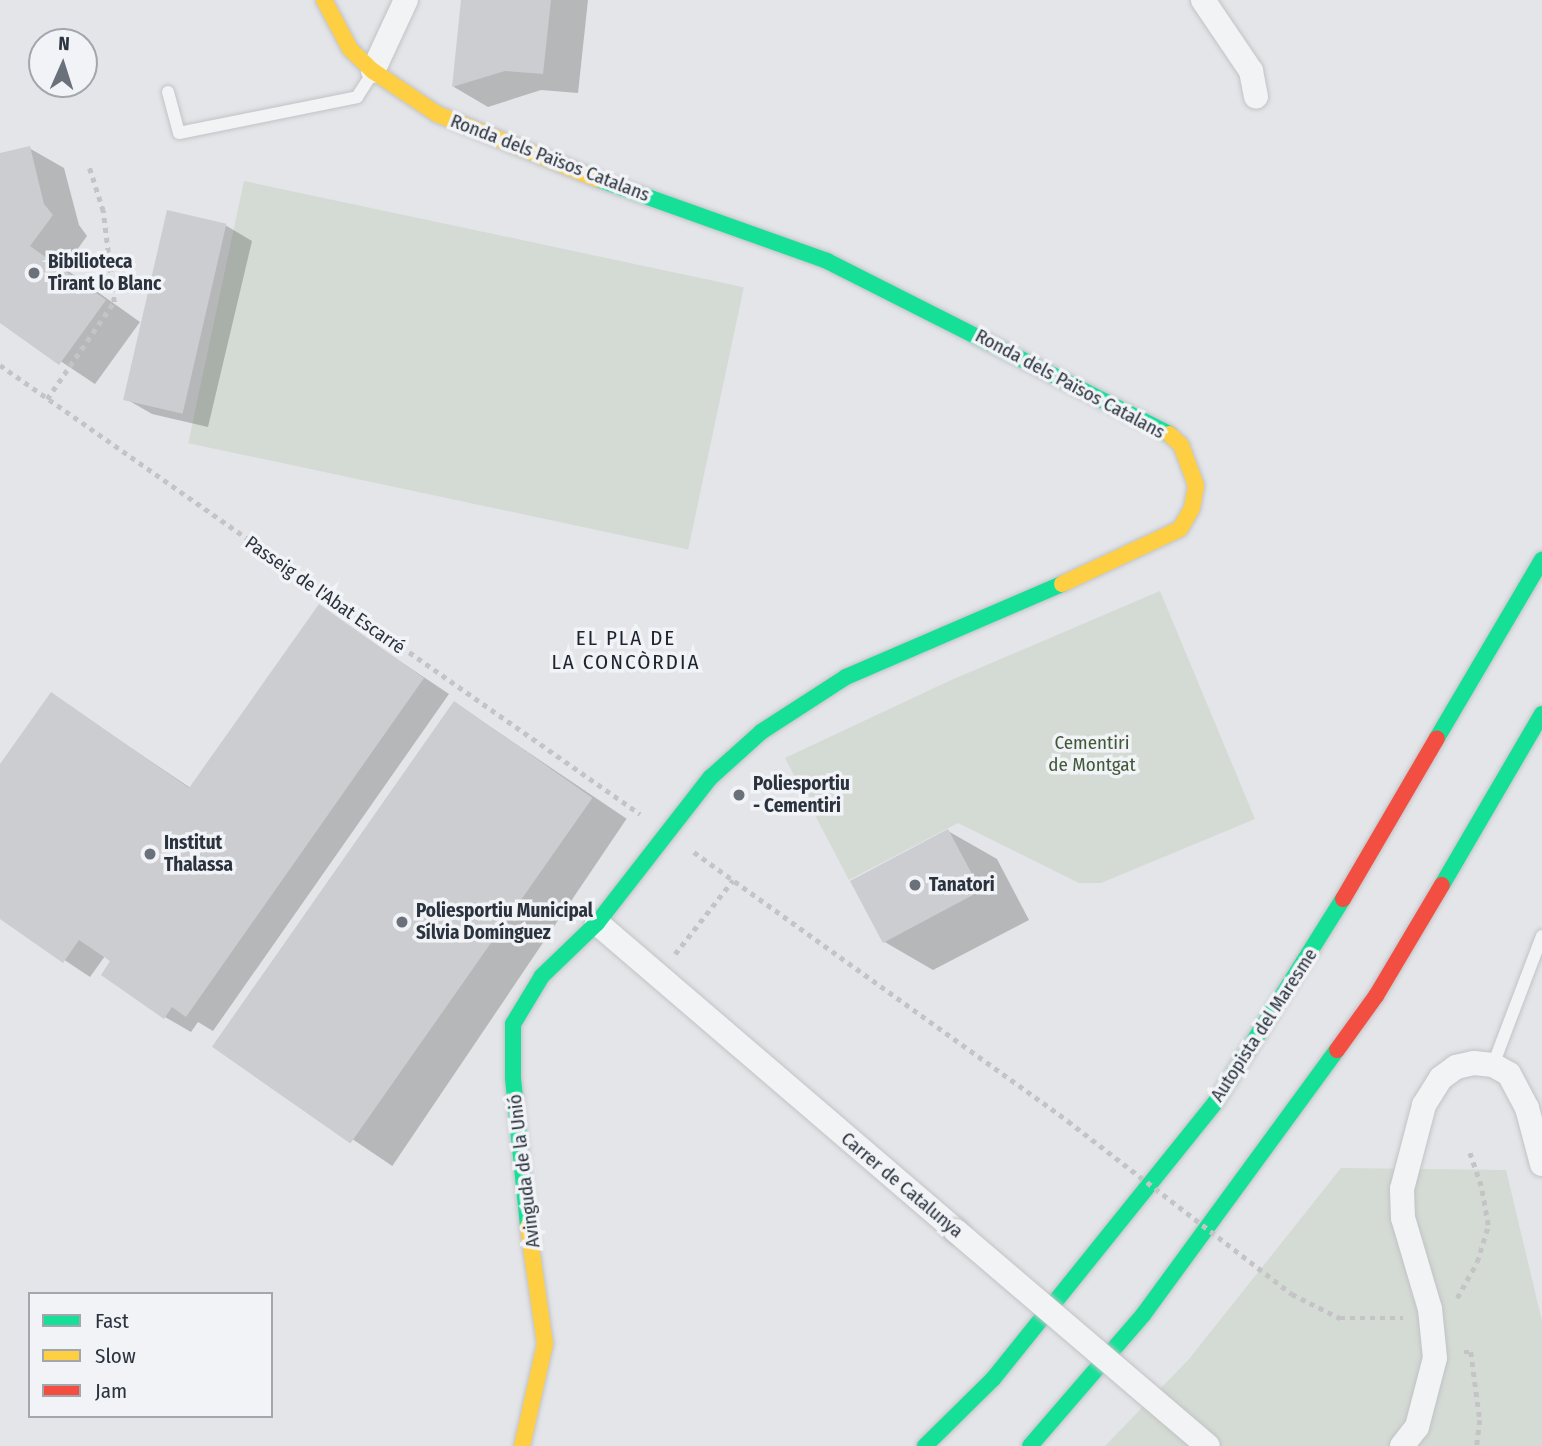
<!DOCTYPE html>
<html>
<head>
<meta charset="utf-8">
<style>
  body { margin:0 }
  #map { position:relative; width:1542px; height:1446px; overflow:hidden; background:#e3e5e8; font-family:"Fira Sans Condensed",sans-serif }
  div>[style] { position:absolute }
  [style*='--x'] { left:calc(var(--x)*1px); top:calc(var(--y)*1px); width:calc(var(--w)*1px); rotate:calc(var(--a)*1deg) }
  .green>* { inset:0; background:#d4dbd4; transform-origin:0 0 }
  .shadow>* { inset:0; background:#0003; transform-origin:0 0 }
  .building>* { inset:0; background:#cbcdd0; transform-origin:0 0 }
  .path>* { height:4.5px; margin-top:-2.25px; transform-origin:0; background:repeating-linear-gradient(90deg,#c4c4c7 0 5px,transparent 0 10px) }
  .roads { filter:drop-shadow(0 0 2px #c1c3c6) drop-shadow(0 0 2px #c1c3c6) }
  .lane>* { height:12px; margin:-6px; padding:0 6px; transform-origin:6px; border-radius:6px; background:#f2f3f4 }
  .street>* { height:24px; margin:-12px; padding:0 12px; transform-origin:12px; border-radius:12px; background:#f2f3f4 }
  .fast>* { height:16px; margin:-8px; padding:0 8px; transform-origin:8px; border-radius:8px; background:#16e098 }
  .slow>* { height:16px; margin:-8px; padding:0 8px; transform-origin:8px; border-radius:8px; background:#ffcf43 }
  .jam>* { height:16px; margin:-8px; padding:0 8px; transform-origin:8px; border-radius:8px; background:#f24e42 }
  .path-bridge>* { height:4.5px; margin-top:-2.25px; transform-origin:0; background:repeating-linear-gradient(90deg,#c4c4c7 0 5px,transparent 0 10px) }
  .bridges { filter:drop-shadow(0 0 2px #c1c3c6) drop-shadow(0 0 2px #c1c3c6) }
  .street-bridge>* { height:24px; margin:-12px; padding:0 12px; transform-origin:12px; border-radius:12px; background:#f2f3f4 }
  .dots>* { width:19px; height:19px; translate:-50% -50%; box-sizing:border-box; border:4px solid #f1f3f6; border-radius:50% }
  span { translate:-50% -50%; white-space:nowrap; text-align:center; line-height:1.15; -webkit-text-stroke:7px #f1f3f6; paint-order:stroke }
  .street-label { font-size:19px; color:#2b333f }
  .poi-label { font-size:19px; color:#2b333f; font-weight:700 }
  .left { translate:0 -50%; text-align:left }
  .park-label { font-size:19px; color:#41593a }
  .neighbourhood-label { font-size:21px; color:#1d2430; letter-spacing:2px }
  .legend { position:absolute; left:28px; top:1292px; width:245px; height:126px; box-sizing:border-box; background:#f1f3f6; border:2px solid #a2a6ad; margin:0; padding:9px 12px; list-style:none; font-size:21px; color:#2b333f }
  .legend li { display:flex; align-items:center; gap:14px; height:35px }
  .legend b { width:35px; border:2px solid #a2a6ad }
  .north { position:absolute; left:28px; top:28px; width:70px; height:70px; box-sizing:border-box; background:#f1f3f6; border:2px solid #a2a6ad; border-radius:50%; rotate:3deg; font-size:19px; font-weight:700; line-height:28px; text-align:center; color:#2b333f }
  .north::after { content:''; display:block; margin:auto; width:24px; height:32px; background:#6b717a; clip-path:polygon(50% 0,100% 100%,50% 72%,0 100%) }
</style>
</head>
<body>
<div id="map">
  <div class="green">
    <div style="left:244px;top:181px;width:511px;height:268px;rotate:12deg"></div>
    <div style="clip-path:polygon(1160px 591px,1255px 819px,1101px 883px,1079px 883px,958px 823px,849px 880px,785px 758px,949px 681px)"></div>
    <div style="clip-path:polygon(1341px 1168px,1506px 1170px,1542px 1321px,1542px 1446px,1105px 1446px,1189px 1359px)"></div>
  </div>
  <div class="shadow">
    <div style="clip-path:polygon(463px 0,588px 0,578px 93px,541px 90px,488px 107px,454px 87px)"></div>
    <div style="clip-path:polygon(29px 148px,64px 168px,79px 225px,87px 236px,64px 268px,140px 322px,95px 384px,0 321px,0 154px)"></div>
    <div style="clip-path:polygon(225px 225px,252px 241px,208px 427px,152px 414px,126px 399px)"></div>
    <div style="clip-path:polygon(319px 607px,449px 694px,213px 1031px,198px 1022px,191px 1032px,165px 1017px,105px 956px,90px 977px,0 917px,0 768px,51px 694px,192px 789px)"></div>
    <div style="left:455px;top:703px;width:207px;height:419px;rotate:34deg"></div>
    <div style="clip-path:polygon(948px 831px,997px 859px,1029px 920px,933px 970px,883px 941px)"></div>
  </div>
  <div class="building">
    <div style="clip-path:polygon(461px 0,551px 0,543px 74px,505px 71px,452px 87px)"></div>
    <div style="clip-path:polygon(30px 146px,44px 204px,53px 215px,30px 246px,106px 300px,59px 365px,0 323px,0 153px)"></div>
    <div style="left:167px;top:210px;width:61px;height:195px;rotate:13deg"></div>
    <div style="clip-path:polygon(319px 604px,424px 678px,186px 1017px,172px 1007px,164px 1019px,101px 975px,110px 961px,79px 940px,63px 963px,0 919px,0 764px,51px 692px,189px 788px)"></div>
    <div style="left:454px;top:701px;width:169px;height:422px;rotate:35deg"></div>
    <div style="left:948px;top:829px;width:70px;height:111px;rotate:62deg"></div>
  </div>
  <div class="path">
    <div style="--x:0;--y:365;--w:782;--a:35.05"></div>
    <div style="--x:47;--y:399;--w:118;--a:-55.4"></div>
    <div style="--x:114;--y:302;--w:92;--a:-96.9"></div>
    <div style="--x:103;--y:211;--w:46;--a:-107.7"></div>
    <div style="--x:694;--y:852;--w:461;--a:35.7"></div>
    <div style="--x:675;--y:954;--w:94;--a:-51.9"></div>
    <div style="--x:1292;--y:1294;--w:54;--a:26.6"></div>
    <div style="--x:1340;--y:1318;--w:63;--a:0"></div>
    <div style="--x:1457;--y:1298;--w:41;--a:-60.9"></div>
    <div style="--x:1477;--y:1262;--w:39;--a:-73"></div>
    <div style="--x:1488;--y:1225;--w:40;--a:-100"></div>
    <div style="--x:1481;--y:1186;--w:37;--a:-109"></div>
    <div style="--x:1464;--y:1352;--w:7;--a:0"></div>
    <div style="--x:1471;--y:1352;--w:69;--a:82.5"></div>
    <div style="--x:1480;--y:1420;--w:26;--a:97"></div>
  </div>
  <div class="roads">
    <div class="lane">
      <div style="--x:168;--y:92;--w:42;--a:75"></div>
      <div style="--x:179;--y:133;--w:182;--a:-11.4"></div>
      <div style="--x:357;--y:97;--w:30;--a:-57"></div>
      <div style="--x:1493;--y:1065;--w:138;--a:-69.2"></div>
    </div>
    <div class="street">
      <div style="--x:1203;--y:0;--w:86;--a:55.9"></div>
      <div style="--x:1251;--y:71;--w:26;--a:79"></div>
      <div style="--x:373;--y:71;--w:78;--a:-65.1"></div>
      <div style="--x:597;--y:923;--w:473;--a:40.6"></div>
      <div style="--x:1402;--y:1446;--w:24;--a:-52"></div>
      <div style="--x:1417;--y:1427;--w:71;--a:-75.4"></div>
      <div style="--x:1435;--y:1358;--w:49;--a:-95.8"></div>
      <div style="--x:1430;--y:1309;--w:95;--a:-106.5"></div>
      <div style="--x:1403;--y:1218;--w:29;--a:-92"></div>
      <div style="--x:1402;--y:1189;--w:87;--a:-75.3"></div>
      <div style="--x:1424;--y:1105;--w:32;--a:-58"></div>
      <div style="--x:1441;--y:1078;--w:19;--a:-36"></div>
      <div style="--x:1456;--y:1067;--w:18;--a:-13"></div>
      <div style="--x:1474;--y:1063;--w:19;--a:6"></div>
      <div style="--x:1493;--y:1065;--w:18;--a:29"></div>
      <div style="--x:1509;--y:1074;--w:38;--a:62"></div>
      <div style="--x:1527;--y:1108;--w:58;--a:75"></div>
    </div>
    <div class="fast">
      <div style="--x:597;--y:179;--w:244;--a:19.6"></div>
      <div style="--x:827;--y:261;--w:383;--a:26.8"></div>
      <div style="--x:1437;--y:738;--w:207;--a:-59.5"></div>
      <div style="--x:1442;--y:885;--w:198;--a:-59.7"></div>
      <div style="--x:528;--y:1226;--w:149;--a:-95.8"></div>
      <div style="--x:513;--y:1078;--w:54;--a:-90"></div>
      <div style="--x:513;--y:1024;--w:56;--a:-58.9"></div>
      <div style="--x:542;--y:976;--w:76;--a:-43.9"></div>
      <div style="--x:597;--y:923;--w:184;--a:-52.1"></div>
      <div style="--x:710;--y:778;--w:69;--a:-42"></div>
      <div style="--x:761;--y:732;--w:101;--a:-32.9"></div>
      <div style="--x:846;--y:677;--w:235;--a:-23.3"></div>
      <div style="--x:925;--y:1446;--w:95;--a:-44.6"></div>
      <div style="--x:993;--y:1379;--w:354;--a:-51.2"></div>
      <div style="--x:1215;--y:1103;--w:241;--a:-57.9"></div>
      <div style="--x:1030;--y:1446;--w:173;--a:-49.2"></div>
      <div style="--x:1143;--y:1315;--w:328;--a:-53.8"></div>
    </div>
    <div class="slow">
      <div style="--x:324;--y:0;--w:55;--a:62"></div>
      <div style="--x:350;--y:49;--w:32;--a:44"></div>
      <div style="--x:373;--y:71;--w:77;--a:33.9"></div>
      <div style="--x:437;--y:114;--w:173;--a:22.1"></div>
      <div style="--x:1062;--y:584;--w:130;--a:-25"></div>
      <div style="--x:1180;--y:529;--w:24;--a:-60"></div>
      <div style="--x:1192;--y:508;--w:23;--a:-80"></div>
      <div style="--x:1196;--y:485;--w:43;--a:-110.6"></div>
      <div style="--x:1181;--y:445;--w:16;--a:-137"></div>
      <div style="--x:522;--y:1446;--w:105;--a:-77.3"></div>
      <div style="--x:545;--y:1344;--w:119;--a:-98.2"></div>
    </div>
    <div class="jam">
      <div style="--x:1343;--y:899;--w:186;--a:-59.7"></div>
      <div style="--x:1337;--y:1050;--w:67;--a:-54.2"></div>
      <div style="--x:1376;--y:996;--w:129;--a:-59.3"></div>
    </div>
  </div>
  <div class="path-bridge">
    <div style="--x:1068;--y:1121;--w:283;--a:37.7"></div>
  </div>
  <div class="bridges">
    <div class="street-bridge">
      <div style="--x:956;--y:1231;--w:331;--a:40.5"></div>
    </div>
  </div>
  <div class="dots">
    <div style="left:34px;top:273px;background:#6b717a"></div>
    <div style="left:739px;top:795px;background:#6b717a"></div>
    <div style="left:150px;top:854px;background:#6b717a"></div>
    <div style="left:915px;top:885px;background:#6b717a"></div>
    <div style="left:402px;top:922px;background:#6b717a"></div>
  </div>
  <div class="street-label">
    <span style="left:550px;top:158px;rotate:21deg">Ronda dels Països Catalans</span>
    <span style="left:1070px;top:384px;rotate:28deg">Ronda dels Països Catalans</span>
    <span style="left:325px;top:595px;rotate:35deg">Passeig de l'Abat Escarré</span>
    <span style="left:1264px;top:1025px;rotate:-57deg">Autopista del Maresme</span>
    <span style="left:524px;top:1171px;rotate:-97deg">Avinguda de la Unió</span>
    <span style="left:902px;top:1185px;rotate:40deg">Carrer de Catalunya</span>
  </div>
  <div class="poi-label">
    <span class="left" style="left:48px;top:273px">Bibilioteca<br>Tirant lo Blanc</span>
    <span class="left" style="left:753px;top:795px">Poliesportiu<br>- Cementiri</span>
    <span class="left" style="left:164px;top:854px">Institut<br>Thalassa</span>
    <span class="left" style="left:929px;top:885px">Tanatori</span>
    <span class="left" style="left:416px;top:922px">Poliesportiu Municipal<br>Sílvia Domínguez</span>
  </div>
  <div class="park-label">
    <span style="left:1092px;top:754px">Cementiri<br>de Montgat</span>
  </div>
  <div class="neighbourhood-label">
    <span style="left:626px;top:650px">EL PLA DE<br>LA CONCÒRDIA</span>
  </div>
  <ul class="legend">
  <li><b style="height:9px;background:#16e098"></b>Fast</li>
  <li><b style="height:9px;background:#ffcf43"></b>Slow</li>
  <li><b style="height:9px;background:#f24e42"></b>Jam</li>
  </ul>
  <div class="north">N</div>
</div>
</body>
</html>
